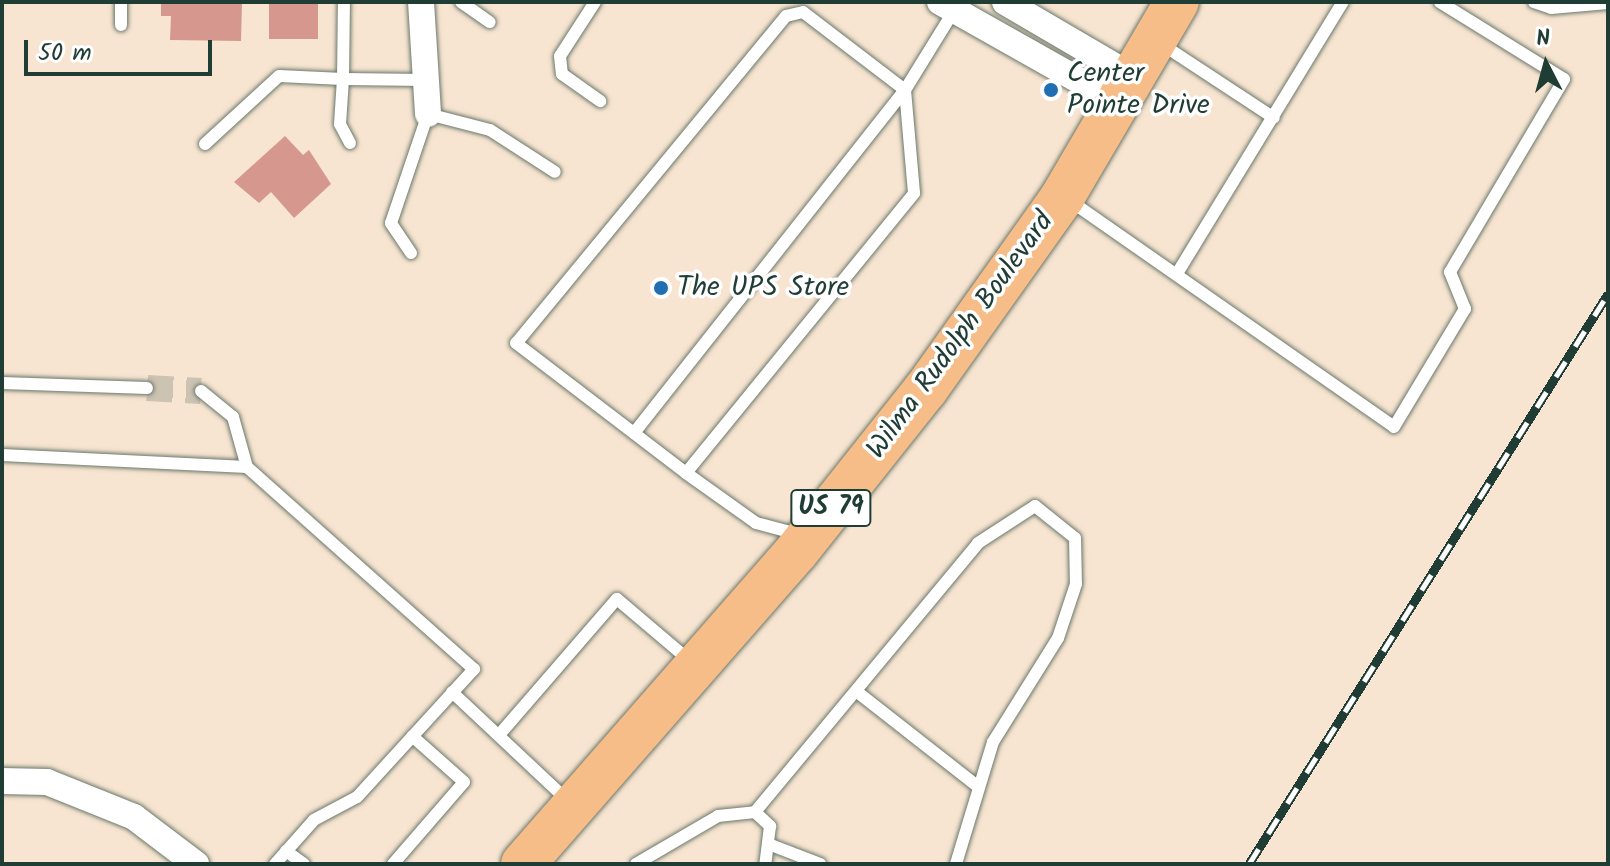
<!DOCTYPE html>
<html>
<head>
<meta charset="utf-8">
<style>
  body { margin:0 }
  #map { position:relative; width:1610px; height:866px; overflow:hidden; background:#f7e5d1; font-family:Kalam,sans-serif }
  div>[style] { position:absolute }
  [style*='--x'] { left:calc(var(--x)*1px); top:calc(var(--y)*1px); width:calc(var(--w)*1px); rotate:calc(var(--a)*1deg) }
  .building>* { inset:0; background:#d6988e; transform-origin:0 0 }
  .street-tunnel>* { height:26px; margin-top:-13px; transform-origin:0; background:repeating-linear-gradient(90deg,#ccc3b2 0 26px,transparent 0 39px) }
  .roads { filter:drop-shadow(0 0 2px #6b786b) drop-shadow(0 0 2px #6b786b) }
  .lane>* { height:12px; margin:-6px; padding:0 6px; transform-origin:6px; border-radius:6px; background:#fff }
  .street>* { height:26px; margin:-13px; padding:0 13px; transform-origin:13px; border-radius:13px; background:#fff }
  .highway>* { height:44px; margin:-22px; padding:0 22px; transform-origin:22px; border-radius:22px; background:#f7bd88 }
  .rail>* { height:9px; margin-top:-4.5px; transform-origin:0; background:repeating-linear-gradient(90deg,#fff 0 18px,#1f3d34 0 36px); box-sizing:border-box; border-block:2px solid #1f3d34 }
  .dots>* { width:22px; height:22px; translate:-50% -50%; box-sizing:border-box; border:4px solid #fff; border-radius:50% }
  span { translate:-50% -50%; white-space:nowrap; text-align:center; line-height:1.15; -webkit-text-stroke:7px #fff; paint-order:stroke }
  .shield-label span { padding:2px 6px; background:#fff; border:2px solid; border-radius:6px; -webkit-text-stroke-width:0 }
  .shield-label { font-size:26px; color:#1f3d34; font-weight:700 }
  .poi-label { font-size:28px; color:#1f3d34 }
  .left { translate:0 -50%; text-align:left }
  .street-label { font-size:28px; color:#1f3d34 }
  .frame { position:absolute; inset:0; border:4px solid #1f3d34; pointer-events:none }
  .north { position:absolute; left:1506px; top:24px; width:80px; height:80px; -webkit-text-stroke:6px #fff; paint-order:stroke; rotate:354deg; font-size:22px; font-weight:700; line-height:32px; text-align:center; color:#1f3d34 }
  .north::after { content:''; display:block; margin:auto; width:28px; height:36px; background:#1f3d34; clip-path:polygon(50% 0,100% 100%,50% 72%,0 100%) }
  .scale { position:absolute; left:24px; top:40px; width:188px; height:36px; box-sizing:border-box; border:4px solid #1f3d34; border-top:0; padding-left:10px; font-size:24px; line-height:28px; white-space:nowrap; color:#1f3d34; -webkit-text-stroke:6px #fff; paint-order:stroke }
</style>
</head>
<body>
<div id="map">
  <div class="building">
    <div style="clip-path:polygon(161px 2px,242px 2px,241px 41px,170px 40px,171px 16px,161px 16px)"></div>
    <div style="left:269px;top:2px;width:49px;height:37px"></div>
    <div style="clip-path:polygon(285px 136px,303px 155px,309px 150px,331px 184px,294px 218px,271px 192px,259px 203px,234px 182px)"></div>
  </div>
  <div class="street-tunnel">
    <div style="--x:147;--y:388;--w:54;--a:3.2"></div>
  </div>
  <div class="roads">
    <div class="lane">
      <div style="--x:461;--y:2;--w:35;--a:35"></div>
      <div style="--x:595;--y:2;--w:64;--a:122.9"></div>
      <div style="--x:560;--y:56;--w:18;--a:84"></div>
      <div style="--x:562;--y:74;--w:47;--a:35.4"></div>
      <div style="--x:1534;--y:2;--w:18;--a:19"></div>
      <div style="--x:1551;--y:8;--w:57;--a:-5"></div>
      <div style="--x:121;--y:25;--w:23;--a:-90"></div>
      <div style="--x:1160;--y:43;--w:136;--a:33.3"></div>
      <div style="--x:350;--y:143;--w:21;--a:-118"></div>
      <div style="--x:340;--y:124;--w:45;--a:-86.2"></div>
      <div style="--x:343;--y:79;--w:83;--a:0.7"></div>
      <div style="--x:205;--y:144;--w:100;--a:-42.6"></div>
      <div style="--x:279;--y:76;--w:64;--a:2.7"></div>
      <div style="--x:343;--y:79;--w:77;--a:-89.3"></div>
      <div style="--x:1069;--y:200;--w:396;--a:34.9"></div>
      <div style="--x:1394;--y:427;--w:138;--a:-59"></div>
      <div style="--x:1465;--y:309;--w:40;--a:-112"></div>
      <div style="--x:1450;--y:272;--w:224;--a:-59.4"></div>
      <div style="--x:1564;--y:79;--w:146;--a:-148.2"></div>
      <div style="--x:411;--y:253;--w:36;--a:-124"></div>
      <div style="--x:391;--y:223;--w:115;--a:-71.3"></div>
      <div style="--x:428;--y:114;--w:64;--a:14.5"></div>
      <div style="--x:490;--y:130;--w:77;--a:32.9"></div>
      <div style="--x:1178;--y:272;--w:316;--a:-58.6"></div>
      <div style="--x:2;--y:383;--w:145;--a:2"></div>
      <div style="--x:201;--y:391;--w:41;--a:39.1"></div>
      <div style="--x:233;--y:417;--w:52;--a:74.4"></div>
      <div style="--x:634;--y:433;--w:437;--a:-51.7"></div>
      <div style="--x:905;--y:90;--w:95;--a:-58.3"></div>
      <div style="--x:2;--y:455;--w:245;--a:2.8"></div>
      <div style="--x:247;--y:467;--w:304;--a:41.7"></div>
      <div style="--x:474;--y:669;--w:173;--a:132.4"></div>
      <div style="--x:357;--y:797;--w:49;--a:151.9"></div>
      <div style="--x:314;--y:820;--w:59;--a:131.6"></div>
      <div style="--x:686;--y:473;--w:361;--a:-50.8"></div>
      <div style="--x:914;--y:193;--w:103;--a:-95"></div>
      <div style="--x:905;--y:90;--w:128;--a:-142.6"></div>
      <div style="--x:803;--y:12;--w:17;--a:167"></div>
      <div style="--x:786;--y:16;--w:424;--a:129.5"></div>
      <div style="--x:516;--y:343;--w:214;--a:37.4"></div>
      <div style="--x:686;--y:473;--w:86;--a:35.5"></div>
      <div style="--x:756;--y:523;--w:47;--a:14.9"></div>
      <div style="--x:856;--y:691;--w:154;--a:38.1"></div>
      <div style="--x:452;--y:692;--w:161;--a:43.2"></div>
      <div style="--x:499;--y:735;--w:180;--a:-49.1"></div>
      <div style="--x:617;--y:599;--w:96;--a:40.3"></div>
      <div style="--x:755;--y:812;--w:349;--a:-50.3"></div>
      <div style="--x:978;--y:543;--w:68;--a:-33"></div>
      <div style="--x:1035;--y:506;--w:51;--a:38.7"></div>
      <div style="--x:1075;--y:538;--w:46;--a:88.8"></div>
      <div style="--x:1076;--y:584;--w:57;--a:108.4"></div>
      <div style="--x:1058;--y:638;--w:123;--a:122"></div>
      <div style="--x:993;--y:742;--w:127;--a:106.9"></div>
      <div style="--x:771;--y:845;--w:53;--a:21.2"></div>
      <div style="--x:286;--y:851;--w:22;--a:36"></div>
      <div style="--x:393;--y:864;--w:108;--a:-49.1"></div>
      <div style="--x:464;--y:782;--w:69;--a:-138.5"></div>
      <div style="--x:636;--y:864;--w:95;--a:-30.3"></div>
      <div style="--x:718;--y:816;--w:37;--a:-6"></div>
      <div style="--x:755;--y:812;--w:21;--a:43"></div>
      <div style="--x:770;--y:826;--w:38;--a:97"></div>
    </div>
    <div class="street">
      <div style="--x:421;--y:2;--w:112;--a:86.4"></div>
      <div style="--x:940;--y:2;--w:208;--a:29.4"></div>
      <div style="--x:1005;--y:2;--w:151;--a:30.3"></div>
      <div style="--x:2;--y:781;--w:45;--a:1.3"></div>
      <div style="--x:47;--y:782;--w:94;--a:21.9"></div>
      <div style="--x:134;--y:817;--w:78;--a:37.2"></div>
    </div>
    <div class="highway">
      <div style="--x:523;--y:864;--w:416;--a:-48.8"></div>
      <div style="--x:797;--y:551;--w:207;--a:-51.5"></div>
      <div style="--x:926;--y:389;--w:237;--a:-54.6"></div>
      <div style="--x:1063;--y:196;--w:225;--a:-59.6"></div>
    </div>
  </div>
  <div class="rail">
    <div style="--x:1249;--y:864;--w:674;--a:-57.8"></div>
  </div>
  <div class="dots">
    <div style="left:1051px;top:90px;background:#1f6fb2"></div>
    <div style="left:661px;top:288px;background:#1f6fb2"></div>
  </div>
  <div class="shield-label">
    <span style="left:831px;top:508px">US 79</span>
  </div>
  <div class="poi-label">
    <span class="left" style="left:1067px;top:90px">Center<br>Pointe Drive</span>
    <span class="left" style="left:677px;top:288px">The UPS Store</span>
  </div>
  <div class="street-label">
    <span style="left:961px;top:336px;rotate:-54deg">Wilma Rudolph Boulevard</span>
  </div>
  <div class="frame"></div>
  <div class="north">N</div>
  <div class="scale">50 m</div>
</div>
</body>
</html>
